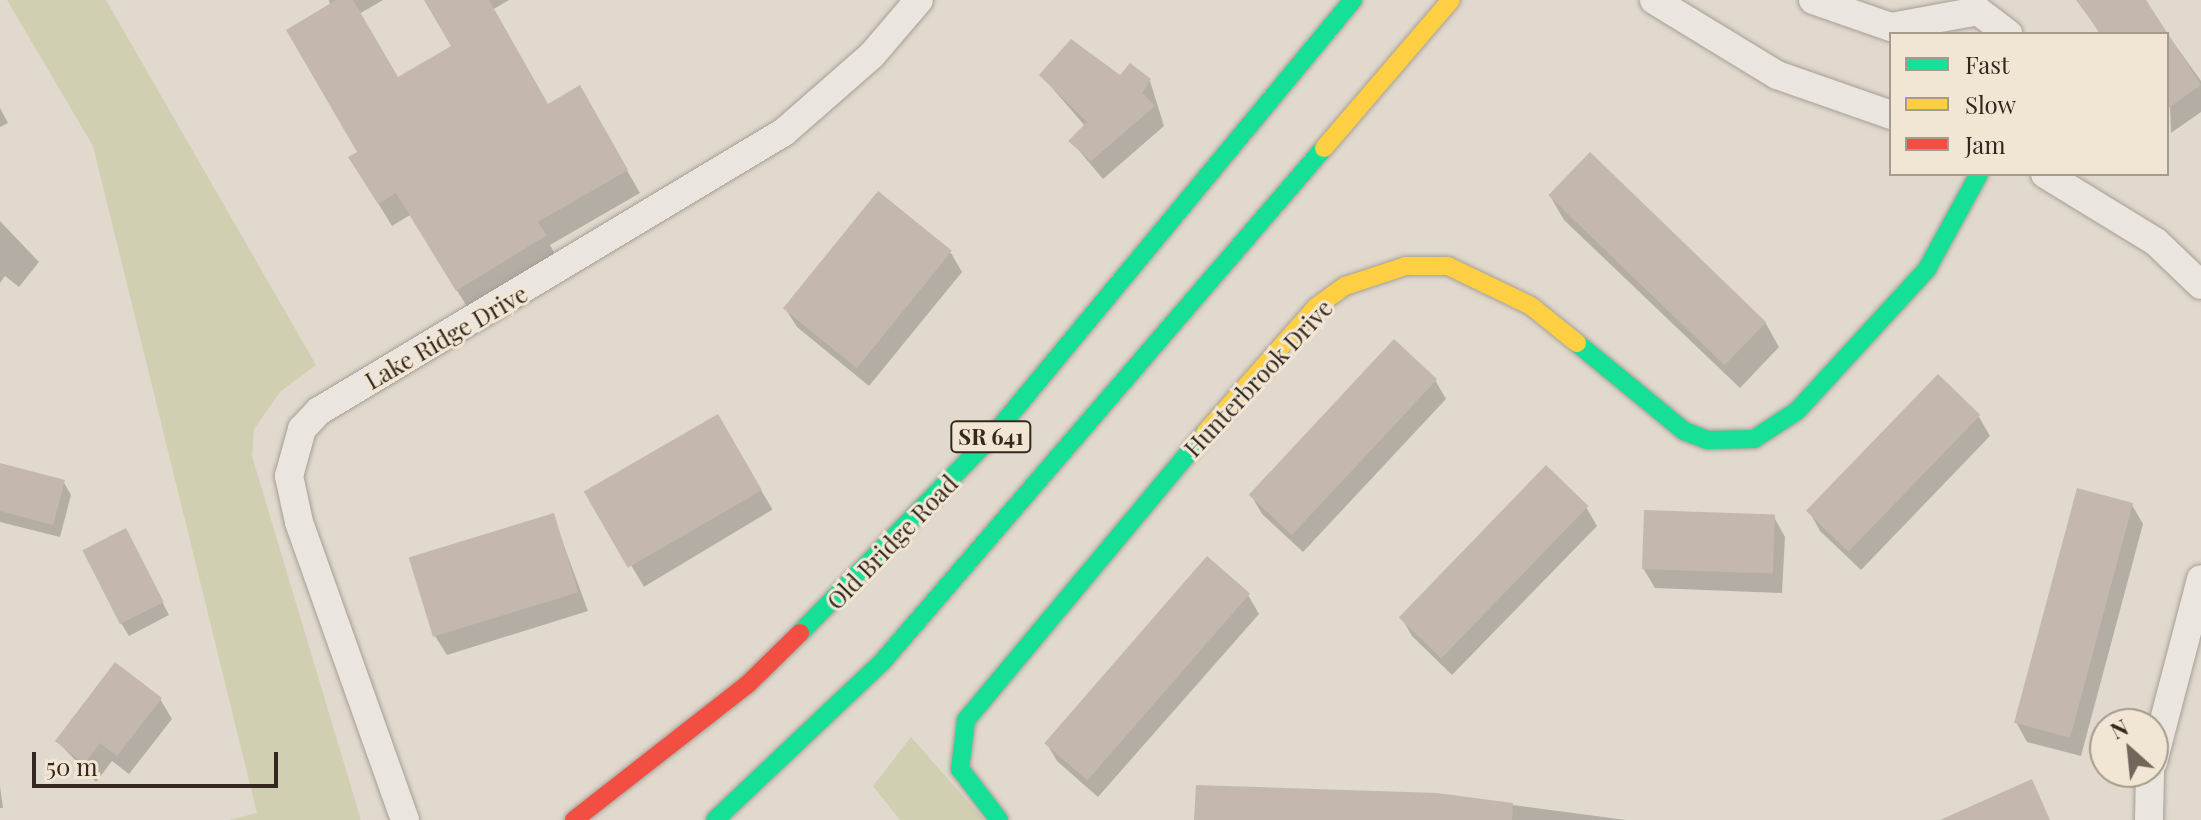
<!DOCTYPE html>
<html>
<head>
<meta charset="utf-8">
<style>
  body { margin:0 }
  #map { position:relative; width:2201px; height:820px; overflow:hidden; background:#e1d9cd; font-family:"Playfair Display",serif }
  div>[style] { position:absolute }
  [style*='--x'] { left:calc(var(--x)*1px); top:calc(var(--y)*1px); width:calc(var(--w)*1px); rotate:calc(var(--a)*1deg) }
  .green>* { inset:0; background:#d1cfb1 }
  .shadow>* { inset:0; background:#0003; transform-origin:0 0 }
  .building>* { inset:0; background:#c4b8ae; transform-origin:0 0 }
  .roads { filter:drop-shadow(0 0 2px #a69f96) drop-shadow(0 0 2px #a69f96) }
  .street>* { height:28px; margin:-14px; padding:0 14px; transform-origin:14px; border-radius:14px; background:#eae5de }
  .fast>* { height:18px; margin:-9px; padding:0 9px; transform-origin:9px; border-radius:9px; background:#16e098 }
  .slow>* { height:18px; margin:-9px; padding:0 9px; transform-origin:9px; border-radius:9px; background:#ffcf43 }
  .jam>* { height:18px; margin:-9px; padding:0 9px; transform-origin:9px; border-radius:9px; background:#f24e42 }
  span { translate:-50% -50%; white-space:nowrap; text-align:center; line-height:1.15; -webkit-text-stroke:6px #f1e6d4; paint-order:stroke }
  .shield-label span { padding:2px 6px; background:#f1e6d4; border:2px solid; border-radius:6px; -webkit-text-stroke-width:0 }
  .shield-label { font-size:22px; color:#34271f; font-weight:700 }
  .street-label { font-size:24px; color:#34271f }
  .legend { position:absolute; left:1889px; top:32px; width:280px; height:144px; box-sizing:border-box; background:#f1e6d4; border:2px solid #a59a8c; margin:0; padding:10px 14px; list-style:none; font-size:24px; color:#34271f }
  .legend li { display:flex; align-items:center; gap:16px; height:40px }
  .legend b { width:40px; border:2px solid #a59a8c }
  .north { position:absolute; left:2089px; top:708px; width:80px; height:80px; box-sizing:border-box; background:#f1e6d4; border:2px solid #a59a8c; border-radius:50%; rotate:333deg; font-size:22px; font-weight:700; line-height:32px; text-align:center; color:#34271f }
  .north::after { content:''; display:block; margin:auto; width:28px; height:36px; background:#71655c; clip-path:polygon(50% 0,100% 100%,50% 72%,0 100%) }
  .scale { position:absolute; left:32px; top:752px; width:246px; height:36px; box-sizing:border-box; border:4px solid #34271f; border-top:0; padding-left:10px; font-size:24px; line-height:28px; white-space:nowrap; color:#34271f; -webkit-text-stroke:6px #f1e6d4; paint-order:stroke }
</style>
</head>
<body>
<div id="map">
  <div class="green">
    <div style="clip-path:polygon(7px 0,106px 0,316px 365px,281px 391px,254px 429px,252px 456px,361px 820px,229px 820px,257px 813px,93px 146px)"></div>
    <div style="clip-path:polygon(911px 737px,984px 820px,900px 820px,873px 786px)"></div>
  </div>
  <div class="shadow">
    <div style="clip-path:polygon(329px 0,383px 0,359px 14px,398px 80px,454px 47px,426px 0,509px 0,492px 10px,547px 106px,579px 87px,640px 193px,550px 245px,558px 259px,471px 313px,410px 215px,392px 226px,364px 180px)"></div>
    <div style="clip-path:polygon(2078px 0,2143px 0,2201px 81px,2201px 112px,2171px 133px,2167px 34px,2100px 34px)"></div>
    <div style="clip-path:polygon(1041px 75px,1150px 81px,1164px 126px,1103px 179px,1071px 141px,1085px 126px)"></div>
    <div style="clip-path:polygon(0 108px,8px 123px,0 127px)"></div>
    <div style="clip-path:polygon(1550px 196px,1765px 322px,1779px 347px,1740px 388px,1564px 220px)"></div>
    <div style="clip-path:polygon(0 221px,39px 262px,19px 287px,5px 276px,0 283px)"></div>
    <div style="clip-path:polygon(951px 253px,962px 272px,869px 386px,797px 327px,785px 308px)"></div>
    <div style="clip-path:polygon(1435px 380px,1446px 399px,1303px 552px,1262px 514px,1251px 495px)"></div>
    <div style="left:717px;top:417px;width:108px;height:150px;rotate:59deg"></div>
    <div style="clip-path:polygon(1979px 417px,1990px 436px,1861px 570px,1820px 531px,1809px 511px)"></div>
    <div style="clip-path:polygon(0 465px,63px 481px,71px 495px,60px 537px,0 522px)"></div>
    <div style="clip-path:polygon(2132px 505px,2143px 524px,2081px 756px,2027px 742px,2016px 722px)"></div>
    <div style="clip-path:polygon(1586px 507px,1597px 526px,1452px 675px,1412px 636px,1401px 617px)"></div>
    <div style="clip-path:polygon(553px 516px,588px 611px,447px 655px,435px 636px)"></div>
    <div style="clip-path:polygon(1774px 517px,1785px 537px,1782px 593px,1655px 588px,1643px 568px)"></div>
    <div style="clip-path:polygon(133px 544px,169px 615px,129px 636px,121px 623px)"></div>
    <div style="clip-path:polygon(1248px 595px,1259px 614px,1098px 797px,1057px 761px,1046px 742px)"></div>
    <div style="clip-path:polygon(160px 699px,172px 719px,129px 774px,112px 761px,96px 782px,57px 741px)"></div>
    <div style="clip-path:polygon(0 786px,3px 808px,0 808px)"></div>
    <div style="clip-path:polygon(1437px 795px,1626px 820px,1196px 820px)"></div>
  </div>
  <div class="building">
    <div style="clip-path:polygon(336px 0,353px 0,398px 77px,451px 46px,424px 0,489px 0,548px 104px,580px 85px,628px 170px,538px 222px,547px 235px,456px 291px,396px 193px,378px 204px,348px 157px,357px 152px,286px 30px)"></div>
    <div style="clip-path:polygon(2076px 0,2146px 0,2201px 85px,2167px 109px,2167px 34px,2101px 34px)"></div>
    <div style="clip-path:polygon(1071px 39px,1120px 75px,1130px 63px,1151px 79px,1142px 93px,1155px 106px,1091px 161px,1068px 141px,1087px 122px,1039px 75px)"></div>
    <div style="left:1590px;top:152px;width:245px;height:60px;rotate:44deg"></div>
    <div style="left:878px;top:191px;width:95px;height:151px;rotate:39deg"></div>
    <div style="left:1394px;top:339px;width:59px;height:213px;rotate:43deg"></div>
    <div style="left:1938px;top:374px;width:59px;height:190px;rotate:44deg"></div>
    <div style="left:718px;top:414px;width:88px;height:155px;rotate:60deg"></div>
    <div style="clip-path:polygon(0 463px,65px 480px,53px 525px,0 511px)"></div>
    <div style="left:1546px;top:465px;width:59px;height:212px;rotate:44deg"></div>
    <div style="left:2077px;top:488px;width:58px;height:243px;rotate:15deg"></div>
    <div style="left:1644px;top:510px;width:131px;height:59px;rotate:2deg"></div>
    <div style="left:554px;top:513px;width:83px;height:152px;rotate:73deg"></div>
    <div style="left:126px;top:528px;width:83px;height:49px;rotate:63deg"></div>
    <div style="left:1207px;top:556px;width:57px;height:248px;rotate:41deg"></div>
    <div style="clip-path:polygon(115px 662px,162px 698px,117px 756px,100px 743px,84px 764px,55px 741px)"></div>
    <div style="clip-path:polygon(2032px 779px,2050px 820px,1940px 820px)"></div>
    <div style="clip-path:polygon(1196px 785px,1437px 793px,1513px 803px,1512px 820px,1194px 820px)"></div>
  </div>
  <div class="roads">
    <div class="street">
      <div style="--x:1654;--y:0;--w:144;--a:31.4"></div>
      <div style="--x:1777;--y:75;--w:121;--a:19.3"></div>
      <div style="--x:1813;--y:0;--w:83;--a:19.1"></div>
      <div style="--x:1891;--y:27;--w:88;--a:-10.4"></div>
      <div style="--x:1978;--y:11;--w:38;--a:37"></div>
      <div style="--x:2045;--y:174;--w:130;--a:31.5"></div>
      <div style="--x:2156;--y:242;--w:62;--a:43.7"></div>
      <div style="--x:2153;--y:762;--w:189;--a:-75.3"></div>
      <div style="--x:405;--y:820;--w:316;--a:-109.6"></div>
      <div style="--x:299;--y:522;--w:47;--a:-102.3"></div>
      <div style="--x:289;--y:476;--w:49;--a:-74.5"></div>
      <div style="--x:302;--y:429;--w:25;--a:-47"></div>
      <div style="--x:319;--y:411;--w:542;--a:-30.96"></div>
      <div style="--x:784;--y:132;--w:117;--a:-41.2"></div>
      <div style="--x:872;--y:55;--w:72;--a:-49.5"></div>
      <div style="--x:2149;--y:820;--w:48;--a:-88.8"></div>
    </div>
    <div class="fast">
      <div style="--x:1577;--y:343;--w:139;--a:39.4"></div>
      <div style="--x:1684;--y:431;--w:26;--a:21"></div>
      <div style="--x:1708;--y:440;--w:46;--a:-1.2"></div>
      <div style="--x:1754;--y:439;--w:51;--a:-33.1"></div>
      <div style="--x:1797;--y:411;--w:193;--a:-47.5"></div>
      <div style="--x:1927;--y:269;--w:108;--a:-61.3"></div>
      <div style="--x:800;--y:633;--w:279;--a:-45.7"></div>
      <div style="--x:995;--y:433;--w:562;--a:-50.42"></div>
      <div style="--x:715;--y:820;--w:231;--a:-43.4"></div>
      <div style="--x:883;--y:661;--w:676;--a:-49.32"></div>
      <div style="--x:999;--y:820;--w:64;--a:-127.4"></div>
      <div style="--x:960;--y:769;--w:49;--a:-83"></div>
      <div style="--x:966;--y:720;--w:373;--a:-50.2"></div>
    </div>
    <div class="slow">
      <div style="--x:1324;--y:148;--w:195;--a:-49.4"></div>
      <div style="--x:1205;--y:433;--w:168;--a:-48.6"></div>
      <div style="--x:1316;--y:307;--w:36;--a:-36"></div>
      <div style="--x:1345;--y:286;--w:64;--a:-18.2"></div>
      <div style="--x:1406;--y:266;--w:42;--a:0"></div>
      <div style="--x:1448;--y:266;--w:92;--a:25.7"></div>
      <div style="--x:1531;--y:306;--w:59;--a:38.8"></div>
    </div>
    <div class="jam">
      <div style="--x:574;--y:820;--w:221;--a:-38"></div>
      <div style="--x:748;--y:684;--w:73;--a:-44.4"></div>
    </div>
  </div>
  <div class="shield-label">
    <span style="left:991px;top:437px">SR 641</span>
  </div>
  <div class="street-label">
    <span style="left:446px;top:337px;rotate:-30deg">Lake Ridge Drive</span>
    <span style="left:1258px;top:378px;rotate:-47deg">Hunterbrook Drive</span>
    <span style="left:892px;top:542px;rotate:-46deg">Old Bridge Road</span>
  </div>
  <ul class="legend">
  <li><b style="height:10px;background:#16e098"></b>Fast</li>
  <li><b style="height:10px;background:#ffcf43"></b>Slow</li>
  <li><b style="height:10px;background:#f24e42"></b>Jam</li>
  </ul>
  <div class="north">N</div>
  <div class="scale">50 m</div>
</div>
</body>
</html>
